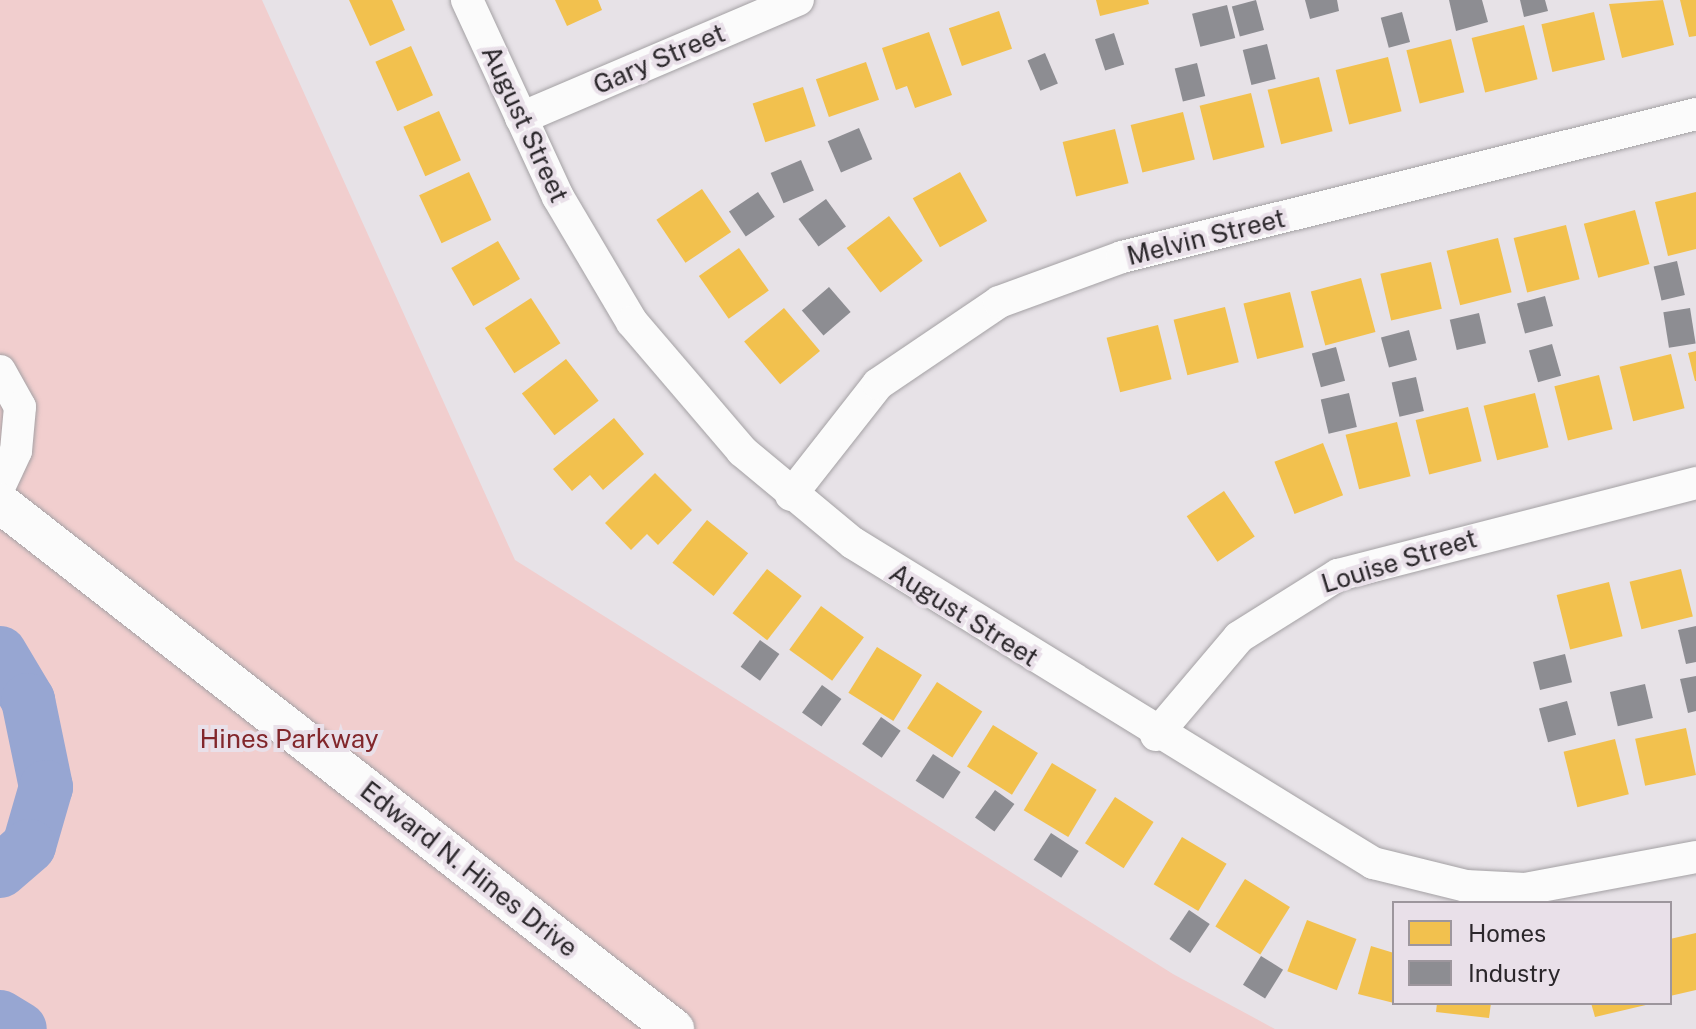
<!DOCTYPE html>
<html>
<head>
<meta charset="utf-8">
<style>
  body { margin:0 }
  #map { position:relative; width:1696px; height:1029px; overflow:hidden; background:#e7e2e7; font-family:"Public Sans",sans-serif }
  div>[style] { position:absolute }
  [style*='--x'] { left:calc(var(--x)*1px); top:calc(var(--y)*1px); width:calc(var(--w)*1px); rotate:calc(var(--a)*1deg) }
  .green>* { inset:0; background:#f1cece }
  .homes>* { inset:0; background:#f2c14e; transform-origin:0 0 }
  .industry>* { inset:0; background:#8d8d92; transform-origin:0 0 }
  .river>* { height:54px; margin:-27px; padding:0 27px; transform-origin:27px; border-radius:27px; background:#97a6d2 }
  .roads { filter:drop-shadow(0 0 2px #a4a1a4) drop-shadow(0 0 2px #a4a1a4) }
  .minor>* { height:32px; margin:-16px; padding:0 16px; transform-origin:16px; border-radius:16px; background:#fbfbfb }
  .tertiary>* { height:40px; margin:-20px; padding:0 20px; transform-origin:20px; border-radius:20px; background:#fbfbfb }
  span { translate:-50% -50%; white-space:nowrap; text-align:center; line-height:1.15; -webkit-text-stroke:8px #e9e0e9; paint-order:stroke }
  .street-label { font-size:26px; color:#2b272b }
  .park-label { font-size:26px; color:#82272b }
  .legend { position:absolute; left:1392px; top:901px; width:280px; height:104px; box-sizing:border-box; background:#e9e0e9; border:2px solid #9d969d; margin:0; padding:10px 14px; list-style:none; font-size:24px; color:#2b272b }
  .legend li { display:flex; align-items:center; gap:16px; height:40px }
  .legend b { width:40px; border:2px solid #9d969d }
</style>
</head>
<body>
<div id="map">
  <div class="green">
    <div style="clip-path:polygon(0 0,262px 0,515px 560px,1173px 974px,1275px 1029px,0 1029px)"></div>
  </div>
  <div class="homes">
    <div style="clip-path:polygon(349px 0,392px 0,405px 30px,370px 46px)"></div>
    <div style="clip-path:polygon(555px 0,598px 0,602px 10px,567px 26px)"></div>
    <div style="clip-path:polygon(1096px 0,1148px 0,1149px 4px,1100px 16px)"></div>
    <div style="clip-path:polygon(1663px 0,1674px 45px,1622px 58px,1609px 4px)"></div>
    <div style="clip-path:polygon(1680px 0,1696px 0,1696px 36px,1689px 37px)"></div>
    <div style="left:999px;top:11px;width:40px;height:53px;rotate:71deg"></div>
    <div style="left:1594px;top:12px;width:49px;height:54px;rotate:77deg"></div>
    <div style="left:1524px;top:25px;width:56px;height:54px;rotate:76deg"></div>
    <div style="clip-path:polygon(929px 32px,952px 95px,915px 108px,907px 86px,896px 90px,882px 48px)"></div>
    <div style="left:1451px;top:39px;width:55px;height:46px;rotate:76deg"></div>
    <div style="left:411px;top:46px;width:54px;height:39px;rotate:66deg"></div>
    <div style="left:1388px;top:57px;width:56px;height:54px;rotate:76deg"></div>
    <div style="left:866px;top:62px;width:40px;height:53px;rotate:71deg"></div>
    <div style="left:1319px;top:77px;width:56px;height:53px;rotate:76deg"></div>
    <div style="left:803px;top:87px;width:41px;height:53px;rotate:72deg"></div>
    <div style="left:1251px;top:93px;width:56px;height:53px;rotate:76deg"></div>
    <div style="left:439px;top:111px;width:54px;height:39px;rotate:66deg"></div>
    <div style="left:1183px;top:112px;width:49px;height:54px;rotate:76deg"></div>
    <div style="left:1115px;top:129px;width:56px;height:54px;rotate:76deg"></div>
    <div style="left:469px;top:172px;width:53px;height:55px;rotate:65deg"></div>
    <div style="left:960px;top:172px;width:56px;height:54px;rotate:61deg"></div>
    <div style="left:702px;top:189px;width:52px;height:55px;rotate:56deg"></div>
    <div style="clip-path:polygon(1696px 192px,1696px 249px,1668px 256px,1655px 202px)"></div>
    <div style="left:1635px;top:210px;width:56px;height:53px;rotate:75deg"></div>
    <div style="left:889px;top:216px;width:56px;height:53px;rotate:53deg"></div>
    <div style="left:1566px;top:225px;width:56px;height:54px;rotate:76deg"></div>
    <div style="left:1498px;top:238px;width:56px;height:53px;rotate:76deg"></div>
    <div style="left:498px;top:241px;width:44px;height:54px;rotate:60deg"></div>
    <div style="left:739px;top:248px;width:52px;height:49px;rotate:55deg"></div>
    <div style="left:1431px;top:262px;width:48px;height:52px;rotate:77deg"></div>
    <div style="left:1361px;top:278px;width:56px;height:52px;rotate:75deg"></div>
    <div style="left:1290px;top:292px;width:57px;height:48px;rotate:76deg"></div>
    <div style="left:531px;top:298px;width:54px;height:55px;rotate:57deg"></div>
    <div style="left:1225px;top:307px;width:57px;height:53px;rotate:76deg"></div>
    <div style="left:784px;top:308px;width:56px;height:52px;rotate:50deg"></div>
    <div style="left:1158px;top:325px;width:56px;height:53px;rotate:76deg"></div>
    <div style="clip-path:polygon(1696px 351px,1696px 381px,1695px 381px,1688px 353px)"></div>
    <div style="left:1671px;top:354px;width:56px;height:53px;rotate:76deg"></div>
    <div style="left:566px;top:359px;width:53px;height:56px;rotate:52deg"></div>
    <div style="left:1599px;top:375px;width:56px;height:46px;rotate:76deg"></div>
    <div style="left:1535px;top:393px;width:56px;height:53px;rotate:76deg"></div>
    <div style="left:1468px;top:407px;width:56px;height:54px;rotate:76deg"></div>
    <div style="clip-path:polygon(614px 418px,644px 454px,603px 490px,590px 475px,572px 491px,553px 469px)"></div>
    <div style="left:1397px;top:422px;width:56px;height:53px;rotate:76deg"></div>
    <div style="left:1323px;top:443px;width:56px;height:52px;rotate:69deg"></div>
    <div style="clip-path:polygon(655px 473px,692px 510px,658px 545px,647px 534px,631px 550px,605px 523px)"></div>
    <div style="left:1224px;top:491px;width:55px;height:45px;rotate:56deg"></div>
    <div style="left:707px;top:520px;width:53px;height:55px;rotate:39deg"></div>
    <div style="left:767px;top:569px;width:44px;height:56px;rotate:38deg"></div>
    <div style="left:1681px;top:569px;width:49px;height:53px;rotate:76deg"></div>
    <div style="left:1609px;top:582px;width:56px;height:54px;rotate:76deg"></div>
    <div style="left:821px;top:606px;width:53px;height:54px;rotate:36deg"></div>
    <div style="left:877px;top:647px;width:53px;height:54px;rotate:32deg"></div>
    <div style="left:937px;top:682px;width:54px;height:55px;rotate:33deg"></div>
    <div style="left:993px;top:725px;width:53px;height:49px;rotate:32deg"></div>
    <div style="left:1686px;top:728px;width:48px;height:52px;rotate:78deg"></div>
    <div style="left:1615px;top:739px;width:57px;height:53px;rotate:76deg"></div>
    <div style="left:1052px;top:763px;width:52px;height:55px;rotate:31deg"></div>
    <div style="left:1115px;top:797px;width:46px;height:55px;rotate:33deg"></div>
    <div style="left:1182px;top:837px;width:52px;height:55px;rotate:31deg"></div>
    <div style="left:1245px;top:879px;width:53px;height:56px;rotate:32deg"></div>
    <div style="left:1307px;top:920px;width:53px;height:55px;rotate:21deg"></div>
    <div style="clip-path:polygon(1696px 933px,1696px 990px,1670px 996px,1670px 939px)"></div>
    <div style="clip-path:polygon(1371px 946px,1394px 953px,1394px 1003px,1358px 994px)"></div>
    <div style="clip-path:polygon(1437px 1003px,1491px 1003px,1489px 1018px,1436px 1012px)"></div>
    <div style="clip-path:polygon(1591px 1003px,1649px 1003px,1650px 1004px,1595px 1017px)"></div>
  </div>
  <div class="industry">
    <div style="left:1256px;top:0;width:31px;height:25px;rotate:75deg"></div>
    <div style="clip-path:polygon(1305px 0,1337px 0,1339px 11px,1310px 19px)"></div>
    <div style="clip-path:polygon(1449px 0,1482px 0,1488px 22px,1456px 31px)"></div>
    <div style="clip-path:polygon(1520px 0,1545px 0,1548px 11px,1524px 17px)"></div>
    <div style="left:1227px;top:5px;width:34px;height:36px;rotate:76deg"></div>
    <div style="left:1402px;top:12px;width:31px;height:22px;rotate:75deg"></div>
    <div style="left:1114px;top:33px;width:33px;height:20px;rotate:72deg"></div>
    <div style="left:1267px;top:44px;width:36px;height:25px;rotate:76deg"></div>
    <div style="left:1045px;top:53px;width:33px;height:19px;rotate:67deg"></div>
    <div style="left:1197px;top:63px;width:34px;height:23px;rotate:76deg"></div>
    <div style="left:859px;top:128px;width:34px;height:34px;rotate:67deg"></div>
    <div style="left:801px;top:160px;width:33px;height:33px;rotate:67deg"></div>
    <div style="left:758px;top:192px;width:30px;height:35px;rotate:56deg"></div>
    <div style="left:826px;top:199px;width:34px;height:34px;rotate:54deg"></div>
    <div style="left:1677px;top:261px;width:35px;height:24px;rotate:77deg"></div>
    <div style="left:829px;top:287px;width:33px;height:36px;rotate:49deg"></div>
    <div style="left:1545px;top:296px;width:31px;height:29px;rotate:75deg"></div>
    <div style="left:1690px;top:308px;width:36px;height:27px;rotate:81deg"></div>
    <div style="left:1479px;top:313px;width:31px;height:30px;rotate:77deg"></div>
    <div style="left:1409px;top:330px;width:31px;height:29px;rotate:75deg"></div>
    <div style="left:1552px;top:344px;width:33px;height:24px;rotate:74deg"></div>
    <div style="left:1336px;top:347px;width:35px;height:25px;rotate:75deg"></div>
    <div style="left:1416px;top:377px;width:35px;height:25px;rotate:77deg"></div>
    <div style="left:1349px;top:393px;width:35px;height:29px;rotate:77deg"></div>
    <div style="clip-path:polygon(1696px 626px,1696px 662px,1686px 664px,1678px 630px)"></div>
    <div style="left:760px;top:640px;width:24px;height:33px;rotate:36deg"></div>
    <div style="left:1565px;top:654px;width:29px;height:33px;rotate:76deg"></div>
    <div style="clip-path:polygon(1696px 676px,1696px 711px,1688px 713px,1680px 679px)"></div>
    <div style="left:1645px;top:684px;width:35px;height:36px;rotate:77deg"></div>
    <div style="left:822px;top:685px;width:24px;height:34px;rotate:36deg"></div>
    <div style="left:1567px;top:701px;width:35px;height:29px;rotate:75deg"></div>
    <div style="left:881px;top:717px;width:24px;height:33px;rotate:35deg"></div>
    <div style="left:933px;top:754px;width:33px;height:32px;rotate:33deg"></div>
    <div style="left:995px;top:790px;width:24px;height:34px;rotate:36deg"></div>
    <div style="left:1051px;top:833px;width:33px;height:32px;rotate:33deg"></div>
    <div style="left:1189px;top:910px;width:25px;height:35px;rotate:34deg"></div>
    <div style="left:1261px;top:956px;width:26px;height:34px;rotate:32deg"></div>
  </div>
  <div class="river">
    <div style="--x:0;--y:653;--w:55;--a:59.2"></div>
    <div style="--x:28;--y:700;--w:89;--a:78.3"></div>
    <div style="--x:46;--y:787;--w:61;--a:106.1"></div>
    <div style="--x:29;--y:846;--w:38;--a:139"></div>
    <div style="--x:0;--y:1017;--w:23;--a:31"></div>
  </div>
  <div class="roads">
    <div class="minor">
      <div style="--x:467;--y:0;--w:217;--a:65.2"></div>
      <div style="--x:558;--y:197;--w:145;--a:59.4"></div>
      <div style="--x:632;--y:322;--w:170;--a:49.5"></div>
      <div style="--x:742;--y:451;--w:144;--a:39.7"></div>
      <div style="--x:853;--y:543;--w:611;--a:31.61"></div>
      <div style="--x:1373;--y:863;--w:96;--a:13.9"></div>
      <div style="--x:1466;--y:886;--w:59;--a:2.9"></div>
      <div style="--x:1525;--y:889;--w:174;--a:-10.6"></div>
      <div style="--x:521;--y:118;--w:301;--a:-23.1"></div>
      <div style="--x:0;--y:371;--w:41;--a:60.9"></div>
      <div style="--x:20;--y:407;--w:44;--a:95.2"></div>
      <div style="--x:16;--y:451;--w:38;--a:115"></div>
      <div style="--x:791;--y:495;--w:141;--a:-51.9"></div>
      <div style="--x:878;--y:384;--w:146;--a:-34.1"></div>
      <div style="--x:999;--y:302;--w:131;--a:-20.1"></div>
      <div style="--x:1122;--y:257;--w:592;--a:-13.99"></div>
      <div style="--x:1156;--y:735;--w:128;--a:-49.7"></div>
      <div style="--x:1239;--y:637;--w:117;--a:-32.1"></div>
      <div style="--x:1338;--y:575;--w:370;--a:-14.4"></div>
    </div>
    <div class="tertiary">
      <div style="--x:0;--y:503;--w:855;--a:37.97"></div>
    </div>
  </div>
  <div class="street-label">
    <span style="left:659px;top:59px;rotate:-23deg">Gary Street</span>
    <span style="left:525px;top:124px;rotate:65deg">August Street</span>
    <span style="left:1206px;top:237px;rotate:-14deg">Melvin Street</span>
    <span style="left:1399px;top:561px;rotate:-17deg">Louise Street</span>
    <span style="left:964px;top:615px;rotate:32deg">August Street</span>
    <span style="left:469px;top:869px;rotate:38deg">Edward N. Hines Drive</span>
  </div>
  <div class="park-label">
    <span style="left:289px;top:739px">Hines Parkway</span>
  </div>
  <ul class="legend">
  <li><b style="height:22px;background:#f2c14e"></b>Homes</li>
  <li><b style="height:22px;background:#8d8d92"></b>Industry</li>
  </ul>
</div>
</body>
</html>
